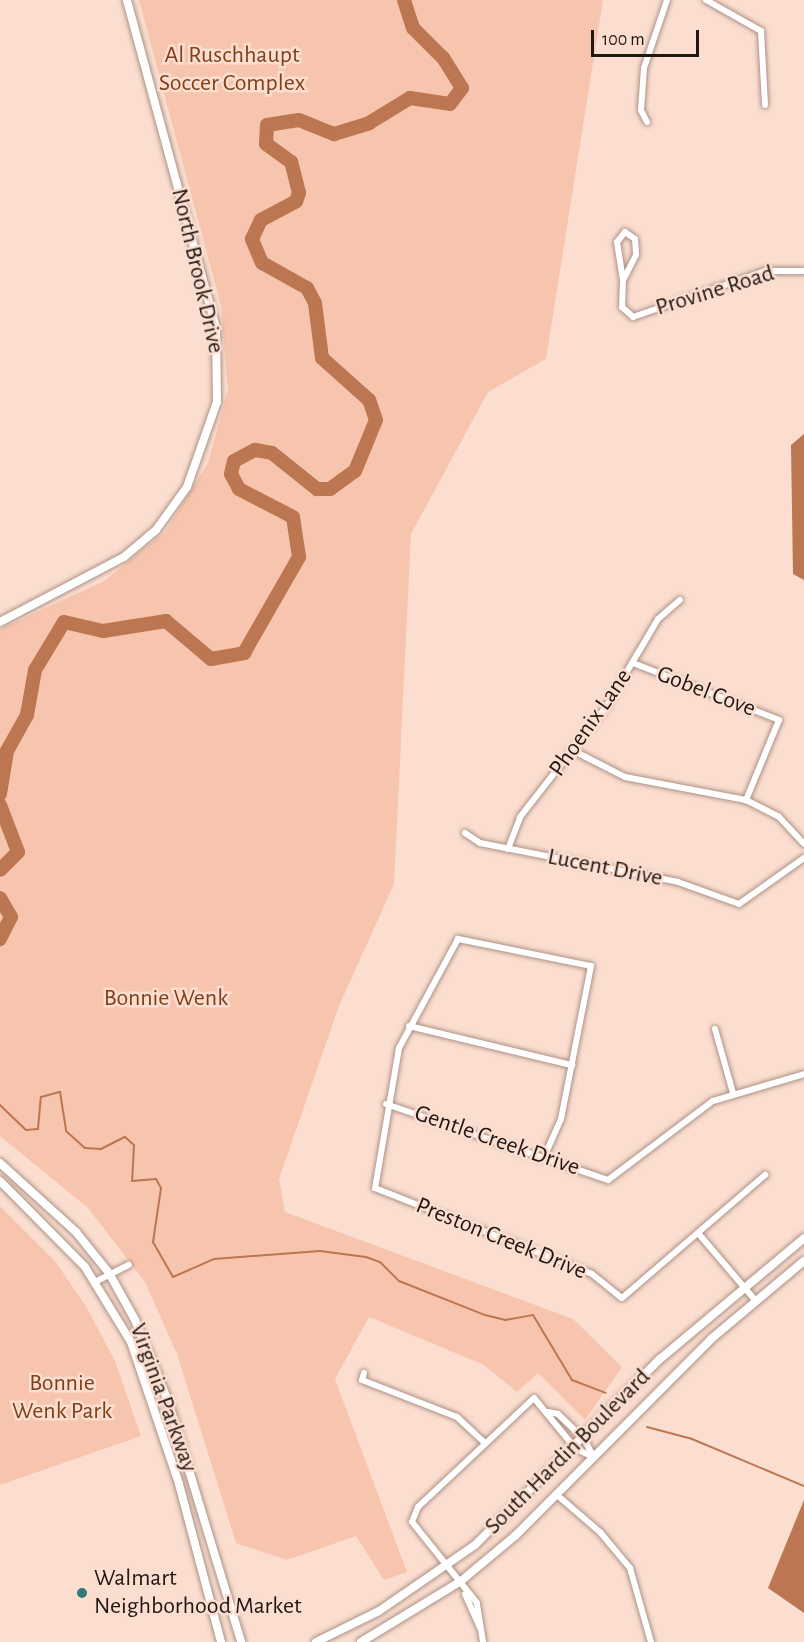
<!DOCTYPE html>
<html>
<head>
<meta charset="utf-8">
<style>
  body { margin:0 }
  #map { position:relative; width:804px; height:1642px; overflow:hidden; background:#fbded0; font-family:"Alegreya Sans",sans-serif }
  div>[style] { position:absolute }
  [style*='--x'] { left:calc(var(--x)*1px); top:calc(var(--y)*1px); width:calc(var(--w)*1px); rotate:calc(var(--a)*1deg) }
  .green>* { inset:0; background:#f7c5ad }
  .water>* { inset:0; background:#bc7652 }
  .stream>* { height:2px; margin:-1px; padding:0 1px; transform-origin:1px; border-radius:1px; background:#bc7652 }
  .river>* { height:14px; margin:-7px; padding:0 7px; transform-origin:7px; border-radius:7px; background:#bc7652 }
  .roads { filter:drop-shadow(0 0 2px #ad9286) drop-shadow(0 0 2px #ad9286) }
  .street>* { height:6px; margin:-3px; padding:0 3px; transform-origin:3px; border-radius:3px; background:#fff }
  .secondary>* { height:8px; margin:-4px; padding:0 4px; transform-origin:4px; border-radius:4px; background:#fff }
  .dots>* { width:16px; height:16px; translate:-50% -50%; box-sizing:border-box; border:3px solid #fbded0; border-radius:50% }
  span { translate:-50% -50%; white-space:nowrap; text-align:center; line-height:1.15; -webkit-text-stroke:5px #fbded0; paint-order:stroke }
  .park-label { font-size:24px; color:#813e19 }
  .street-label { font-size:24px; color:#211713 }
  .poi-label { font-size:24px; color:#211713 }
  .left { translate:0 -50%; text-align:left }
  .scale { position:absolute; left:591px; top:30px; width:108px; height:27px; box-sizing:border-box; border:3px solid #211713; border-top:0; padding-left:8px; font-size:18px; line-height:21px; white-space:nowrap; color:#211713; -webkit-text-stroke:4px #fbded0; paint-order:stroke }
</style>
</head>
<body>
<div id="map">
  <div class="green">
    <div style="clip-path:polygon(139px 0,603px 0,546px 359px,488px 392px,411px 534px,394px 884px,339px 1006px,279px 1179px,285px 1212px,573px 1319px,622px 1367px,585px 1420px,538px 1373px,517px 1392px,484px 1365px,369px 1317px,335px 1379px,407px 1572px,384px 1580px,356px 1536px,287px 1560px,236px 1543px,177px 1354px,145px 1282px,88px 1208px,0 1136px,0 629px,104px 581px,165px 532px,208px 463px,228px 390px,221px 306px)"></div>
    <div style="clip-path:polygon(0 1206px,55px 1261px,87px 1308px,115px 1361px,141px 1436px,0 1485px)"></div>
  </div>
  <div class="water">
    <div style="clip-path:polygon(804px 434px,804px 580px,793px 574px,791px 445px)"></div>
    <div style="clip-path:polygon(804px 1500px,804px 1613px,768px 1588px)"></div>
  </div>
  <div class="stream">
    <div style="--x:0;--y:1105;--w:36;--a:44"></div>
    <div style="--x:26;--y:1130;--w:12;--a:-5"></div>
    <div style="--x:38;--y:1129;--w:32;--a:-85"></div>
    <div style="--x:41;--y:1097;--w:20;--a:-15"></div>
    <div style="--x:60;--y:1092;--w:39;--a:81"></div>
    <div style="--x:66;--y:1131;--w:25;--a:42"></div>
    <div style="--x:85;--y:1148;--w:16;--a:4"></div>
    <div style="--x:101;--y:1149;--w:27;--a:-27"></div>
    <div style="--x:125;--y:1137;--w:12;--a:42"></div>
    <div style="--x:134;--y:1145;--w:36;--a:93"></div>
    <div style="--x:132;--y:1181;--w:24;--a:-5"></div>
    <div style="--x:156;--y:1179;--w:10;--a:61"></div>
    <div style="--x:161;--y:1188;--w:55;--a:98.4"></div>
    <div style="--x:153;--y:1242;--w:40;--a:60.3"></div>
    <div style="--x:173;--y:1277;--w:45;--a:-23.7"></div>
    <div style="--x:214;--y:1259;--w:106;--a:-4.3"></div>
    <div style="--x:320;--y:1251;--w:46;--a:7.4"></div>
    <div style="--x:366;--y:1257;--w:15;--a:20"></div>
    <div style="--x:380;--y:1262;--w:27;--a:45"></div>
    <div style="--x:399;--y:1281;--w:92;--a:21.6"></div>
    <div style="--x:485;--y:1315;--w:21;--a:14"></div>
    <div style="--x:505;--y:1320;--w:28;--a:-10"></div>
    <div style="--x:533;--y:1315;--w:76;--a:59"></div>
    <div style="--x:572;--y:1380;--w:36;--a:21"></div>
    <div style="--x:647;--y:1427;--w:47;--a:14.9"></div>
    <div style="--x:692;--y:1439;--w:121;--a:22.8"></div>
  </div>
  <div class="river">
    <div style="--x:0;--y:794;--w:44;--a:-80.8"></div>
    <div style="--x:7;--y:751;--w:41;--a:-60.9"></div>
    <div style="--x:27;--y:715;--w:46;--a:-79.9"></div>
    <div style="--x:35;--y:670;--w:56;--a:-58.9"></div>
    <div style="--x:64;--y:622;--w:40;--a:13"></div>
    <div style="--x:103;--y:631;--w:64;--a:-9"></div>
    <div style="--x:166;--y:621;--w:59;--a:40.2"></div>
    <div style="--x:211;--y:659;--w:34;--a:-10"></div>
    <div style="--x:244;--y:653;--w:111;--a:-60.2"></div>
    <div style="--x:299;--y:557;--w:40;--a:-98.5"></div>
    <div style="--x:293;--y:517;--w:61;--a:-152.6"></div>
    <div style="--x:239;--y:489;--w:17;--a:-118"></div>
    <div style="--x:231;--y:474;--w:13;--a:-77"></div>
    <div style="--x:234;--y:461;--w:24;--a:-28"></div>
    <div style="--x:255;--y:450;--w:17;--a:10"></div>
    <div style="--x:272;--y:453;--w:58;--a:38.7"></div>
    <div style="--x:317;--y:489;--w:13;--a:0"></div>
    <div style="--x:330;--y:489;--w:31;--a:-36"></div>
    <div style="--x:355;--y:471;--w:55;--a:-67.6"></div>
    <div style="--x:376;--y:420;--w:21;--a:-109"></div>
    <div style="--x:369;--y:400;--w:63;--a:-138.2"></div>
    <div style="--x:322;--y:358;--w:55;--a:-97.3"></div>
    <div style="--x:315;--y:303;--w:17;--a:-118"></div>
    <div style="--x:307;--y:288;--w:51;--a:-150.9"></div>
    <div style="--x:262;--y:263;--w:26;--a:-113"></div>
    <div style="--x:252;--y:239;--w:21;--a:-65"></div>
    <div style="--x:261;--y:220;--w:40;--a:-28"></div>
    <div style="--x:296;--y:201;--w:9;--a:-69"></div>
    <div style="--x:299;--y:193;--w:32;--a:-104"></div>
    <div style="--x:291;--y:162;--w:31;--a:-144"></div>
    <div style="--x:266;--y:144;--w:19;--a:-87"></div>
    <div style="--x:267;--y:125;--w:32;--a:-9"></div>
    <div style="--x:299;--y:120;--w:38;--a:22"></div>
    <div style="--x:334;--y:134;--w:37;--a:-17"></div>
    <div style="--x:369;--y:123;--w:48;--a:-31.4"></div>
    <div style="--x:410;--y:98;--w:40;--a:8.5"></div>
    <div style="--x:450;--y:104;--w:20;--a:-53"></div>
    <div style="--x:462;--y:88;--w:36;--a:-122"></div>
    <div style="--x:443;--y:58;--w:42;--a:-135"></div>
    <div style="--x:413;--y:28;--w:29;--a:-108"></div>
    <div style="--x:0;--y:805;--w:50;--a:69"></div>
    <div style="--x:18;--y:852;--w:25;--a:135"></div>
    <div style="--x:0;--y:898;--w:22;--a:60"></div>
    <div style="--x:11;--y:917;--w:25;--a:117"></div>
  </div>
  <div class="roads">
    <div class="street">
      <div style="--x:706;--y:0;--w:63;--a:29.4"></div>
      <div style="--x:761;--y:31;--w:74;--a:86.9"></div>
      <div style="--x:647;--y:122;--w:13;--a:-117"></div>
      <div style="--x:641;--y:110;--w:42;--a:-85.9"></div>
      <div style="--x:644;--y:68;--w:72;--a:-71.3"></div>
      <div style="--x:625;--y:232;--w:12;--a:35"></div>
      <div style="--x:635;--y:239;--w:16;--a:86"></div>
      <div style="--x:636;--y:255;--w:28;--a:117"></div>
      <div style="--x:623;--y:280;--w:38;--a:-99"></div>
      <div style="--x:617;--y:242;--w:13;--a:-51"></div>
      <div style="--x:623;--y:280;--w:27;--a:92"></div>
      <div style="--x:622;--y:307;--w:15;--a:42"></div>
      <div style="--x:633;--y:317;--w:140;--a:-19.2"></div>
      <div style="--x:765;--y:271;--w:39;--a:0"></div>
      <div style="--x:633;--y:663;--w:157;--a:21.3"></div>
      <div style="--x:779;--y:720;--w:87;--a:112.4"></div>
      <div style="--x:574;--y:751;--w:57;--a:27"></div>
      <div style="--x:625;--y:777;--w:123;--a:10.8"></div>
      <div style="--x:746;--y:800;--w:37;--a:27"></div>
      <div style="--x:779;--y:817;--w:37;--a:47"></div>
      <div style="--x:465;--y:833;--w:18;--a:34"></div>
      <div style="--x:480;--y:843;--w:202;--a:11.1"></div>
      <div style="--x:678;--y:882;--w:65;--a:19.8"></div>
      <div style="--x:739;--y:904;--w:80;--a:-35.3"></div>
      <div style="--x:508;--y:849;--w:34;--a:-69"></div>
      <div style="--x:520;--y:817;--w:140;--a:-52"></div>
      <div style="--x:606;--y:707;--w:102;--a:-59.4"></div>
      <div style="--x:658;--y:619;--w:29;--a:-41"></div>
      <div style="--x:409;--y:1026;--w:168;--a:13.5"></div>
      <div style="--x:715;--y:1029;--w:66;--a:74.3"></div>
      <div style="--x:386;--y:1104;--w:235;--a:18.9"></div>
      <div style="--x:608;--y:1180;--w:131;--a:-37"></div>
      <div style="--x:713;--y:1101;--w:95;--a:-16.5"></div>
      <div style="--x:545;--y:1155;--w:39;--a:-66"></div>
      <div style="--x:561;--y:1119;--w:156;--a:-78.9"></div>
      <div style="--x:591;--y:966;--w:136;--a:-168.5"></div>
      <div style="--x:458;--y:939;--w:124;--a:118.4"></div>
      <div style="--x:399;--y:1048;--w:142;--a:99.7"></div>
      <div style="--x:375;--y:1188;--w:233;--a:21.6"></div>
      <div style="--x:592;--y:1274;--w:38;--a:39"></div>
      <div style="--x:622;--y:1298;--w:189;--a:-40.7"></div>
      <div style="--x:698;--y:1233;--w:88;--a:49.6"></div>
      <div style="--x:95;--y:1282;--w:38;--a:-27"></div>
      <div style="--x:364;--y:1373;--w:7;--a:106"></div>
      <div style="--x:362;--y:1380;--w:102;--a:21.3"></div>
      <div style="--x:457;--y:1417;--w:38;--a:43"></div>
      <div style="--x:548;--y:1412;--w:10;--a:11"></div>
      <div style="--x:558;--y:1414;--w:36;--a:44"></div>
      <div style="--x:584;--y:1439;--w:19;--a:62"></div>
      <div style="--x:557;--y:1495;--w:57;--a:40.7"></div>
      <div style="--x:600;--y:1532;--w:47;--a:50.2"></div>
      <div style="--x:630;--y:1568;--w:77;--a:74.2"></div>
      <div style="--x:465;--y:1594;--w:37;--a:66"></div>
      <div style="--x:483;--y:1642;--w:39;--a:-99"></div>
      <div style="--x:477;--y:1603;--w:104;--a:-128.7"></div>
      <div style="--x:412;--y:1522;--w:16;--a:-68"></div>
      <div style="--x:418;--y:1507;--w:159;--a:-43.2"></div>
      <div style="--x:534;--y:1398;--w:65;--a:50.6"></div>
      <div style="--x:575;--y:1448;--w:20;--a:27"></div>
    </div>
    <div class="secondary">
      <div style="--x:0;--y:622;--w:140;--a:-27.7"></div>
      <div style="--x:124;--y:557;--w:42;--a:-40.2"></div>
      <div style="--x:156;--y:530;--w:53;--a:-54.2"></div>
      <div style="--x:187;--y:487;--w:90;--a:-70.6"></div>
      <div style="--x:217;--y:402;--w:74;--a:-90.8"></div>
      <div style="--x:216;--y:328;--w:340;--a:-105.2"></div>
      <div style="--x:0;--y:1163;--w:103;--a:42.2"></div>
      <div style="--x:76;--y:1232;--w:53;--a:51.2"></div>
      <div style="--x:109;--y:1273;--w:54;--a:61"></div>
      <div style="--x:135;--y:1320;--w:87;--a:67.8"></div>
      <div style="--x:168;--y:1401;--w:252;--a:73.1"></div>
      <div style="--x:0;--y:1181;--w:121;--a:45.3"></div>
      <div style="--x:85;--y:1267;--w:88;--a:58.5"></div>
      <div style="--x:131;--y:1342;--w:150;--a:71.3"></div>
      <div style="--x:179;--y:1484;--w:163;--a:75.1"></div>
      <div style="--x:316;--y:1642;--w:70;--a:-26.2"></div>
      <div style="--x:379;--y:1611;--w:116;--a:-34.5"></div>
      <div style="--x:475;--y:1545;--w:262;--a:-45.2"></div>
      <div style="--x:660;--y:1359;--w:188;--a:-40"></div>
      <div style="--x:361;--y:1642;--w:117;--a:-31.4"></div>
      <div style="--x:461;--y:1581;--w:72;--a:-39.9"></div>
      <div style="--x:516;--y:1535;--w:276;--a:-45.1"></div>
      <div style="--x:711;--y:1339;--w:121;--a:-40"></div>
    </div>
  </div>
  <div class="dots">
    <div style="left:82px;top:1593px;background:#317a7a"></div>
  </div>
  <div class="park-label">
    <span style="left:232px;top:70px">Al Ruschhaupt<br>Soccer Complex</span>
    <span style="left:166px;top:999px">Bonnie Wenk</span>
    <span style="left:62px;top:1398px">Bonnie<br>Wenk Park</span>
  </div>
  <div class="street-label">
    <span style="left:197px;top:271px;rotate:77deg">North Brook Drive</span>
    <span style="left:715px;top:291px;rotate:-17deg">Provine Road</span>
    <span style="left:706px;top:692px;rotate:21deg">Gobel Cove</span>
    <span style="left:591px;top:723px;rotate:-55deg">Phoenix Lane</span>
    <span style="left:605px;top:868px;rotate:11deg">Lucent Drive</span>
    <span style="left:497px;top:1141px;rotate:19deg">Gentle Creek Drive</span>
    <span style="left:501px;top:1239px;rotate:22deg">Preston Creek Drive</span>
    <span style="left:163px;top:1398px;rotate:70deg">Virginia Parkway</span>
    <span style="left:568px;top:1452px;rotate:-45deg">South Hardin Boulevard</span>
  </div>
  <div class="poi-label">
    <span class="left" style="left:94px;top:1593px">Walmart<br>Neighborhood Market</span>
  </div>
  <div class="scale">100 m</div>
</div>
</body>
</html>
